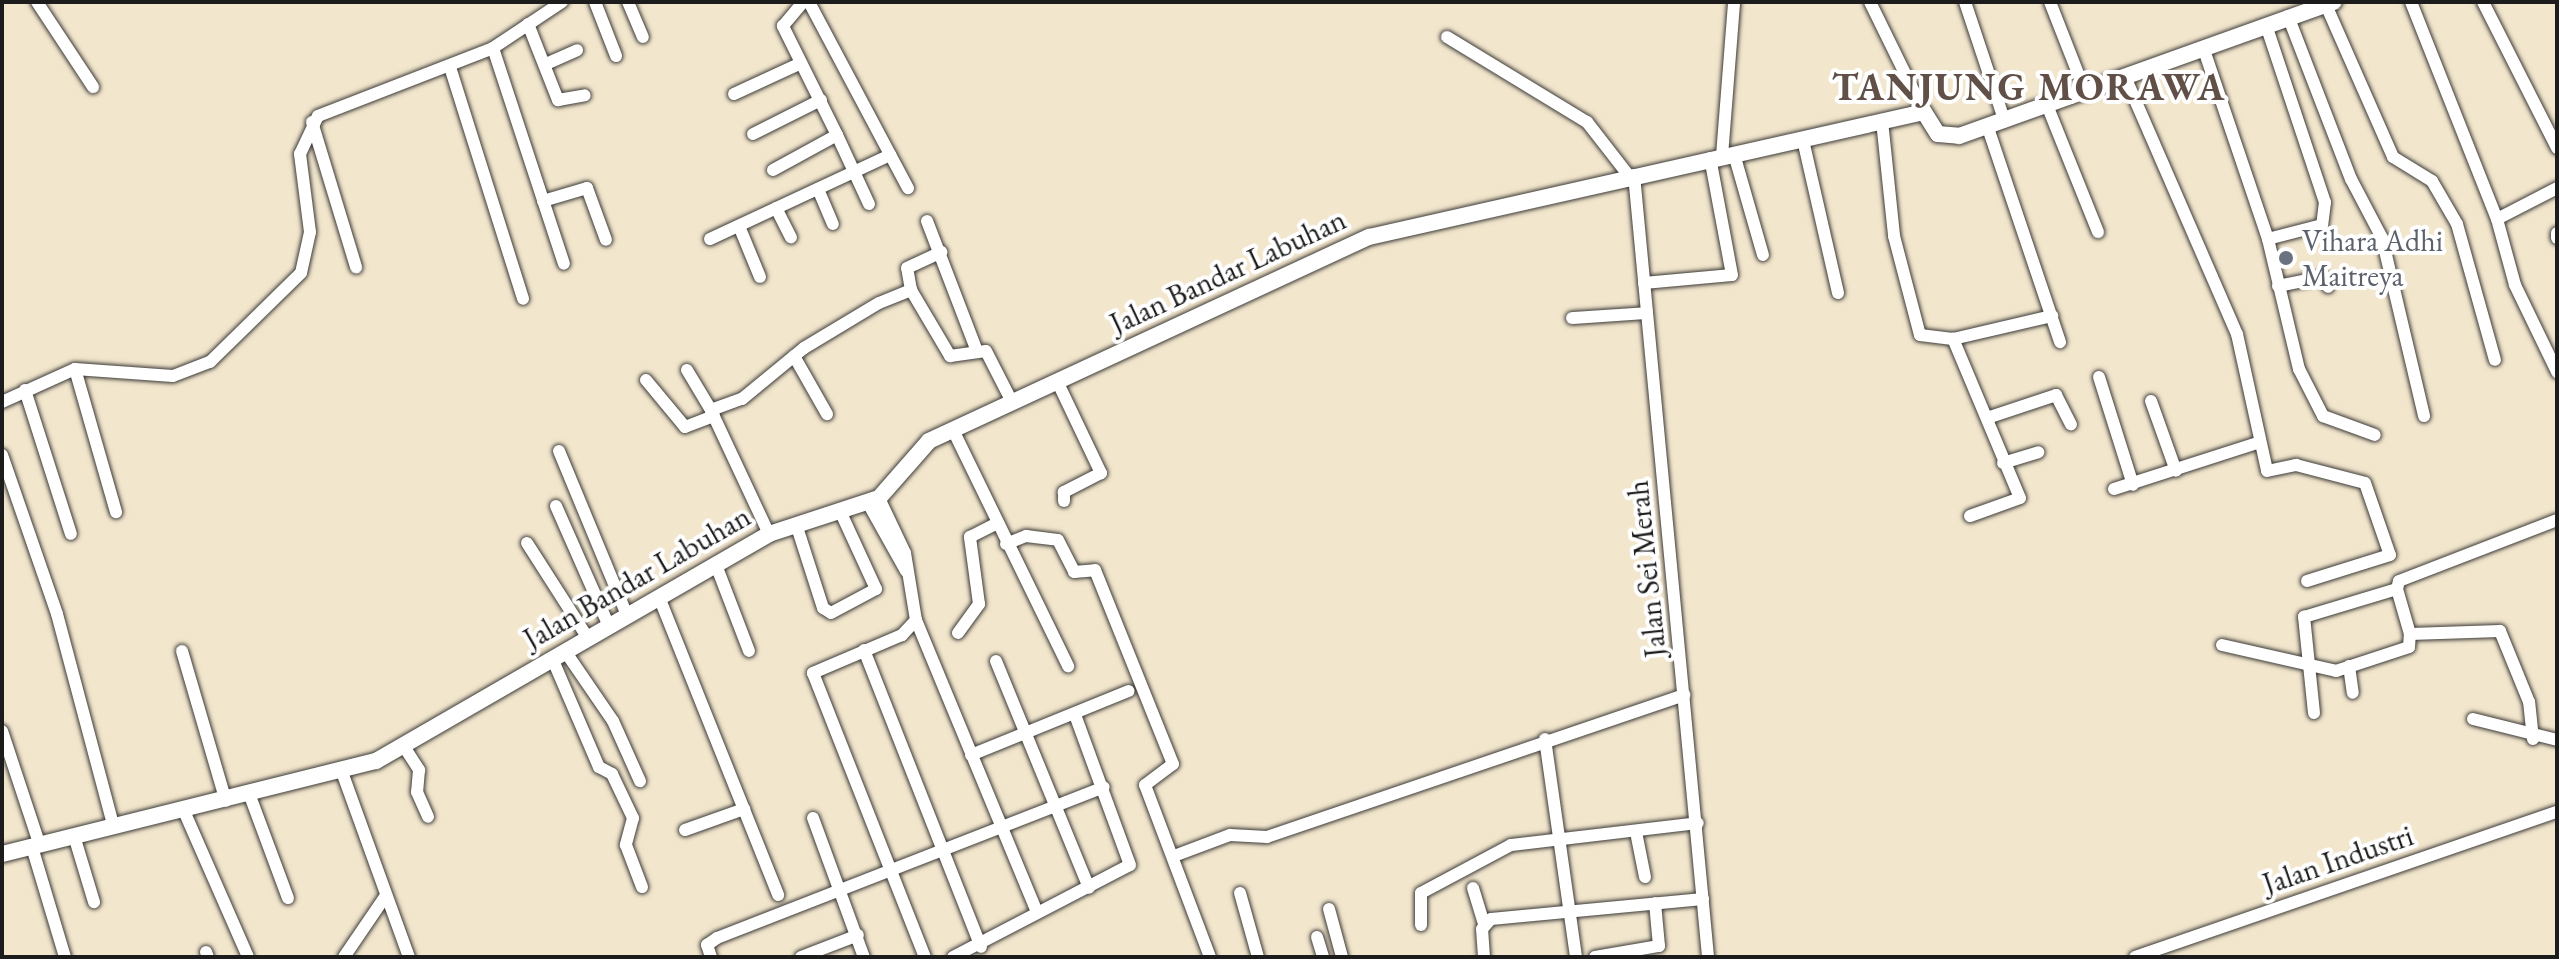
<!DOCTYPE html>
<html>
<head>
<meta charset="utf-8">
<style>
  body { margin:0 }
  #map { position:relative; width:2559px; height:959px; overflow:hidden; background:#f2e6cd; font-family:"EB Garamond",serif }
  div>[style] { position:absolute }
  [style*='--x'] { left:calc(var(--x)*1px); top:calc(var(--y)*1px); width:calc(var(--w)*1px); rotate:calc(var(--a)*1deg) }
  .roads { filter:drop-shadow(0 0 2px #3c3a37) drop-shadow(0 0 2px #3c3a37) }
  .minor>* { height:12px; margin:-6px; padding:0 6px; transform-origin:6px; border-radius:6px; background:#fff }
  .major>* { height:16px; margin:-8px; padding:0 8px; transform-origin:8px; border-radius:8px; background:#fff }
  .dots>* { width:22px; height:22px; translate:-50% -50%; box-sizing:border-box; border:4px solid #fff; border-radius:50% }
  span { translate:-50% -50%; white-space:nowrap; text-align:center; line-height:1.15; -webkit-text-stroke:8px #fff; paint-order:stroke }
  .worship-label { font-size:30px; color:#5b616d }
  .left { translate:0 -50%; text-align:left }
  .street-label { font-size:30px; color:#1c1c1c }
  .district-label { font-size:38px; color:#605047; font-weight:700; letter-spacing:2px }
  .frame { position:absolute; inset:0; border:4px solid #1c1c1c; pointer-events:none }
</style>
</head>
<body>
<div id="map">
  <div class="roads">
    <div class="minor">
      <div style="--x:37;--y:2;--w:102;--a:56.6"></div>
      <div style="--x:595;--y:2;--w:58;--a:68.7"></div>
      <div style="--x:628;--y:2;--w:38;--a:67"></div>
      <div style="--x:809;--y:2;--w:211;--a:62"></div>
      <div style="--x:1870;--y:2;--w:123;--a:63.9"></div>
      <div style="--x:1965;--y:2;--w:126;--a:71.6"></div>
      <div style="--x:2050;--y:2;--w:99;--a:68.6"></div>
      <div style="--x:2411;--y:2;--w:233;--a:68.4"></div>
      <div style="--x:2497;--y:219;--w:68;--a:74.7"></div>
      <div style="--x:2515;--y:285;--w:97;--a:64.2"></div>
      <div style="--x:2483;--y:2;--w:164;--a:63.1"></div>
      <div style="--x:2326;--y:5;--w:166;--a:66.2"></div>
      <div style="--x:2393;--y:157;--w:46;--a:31.6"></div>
      <div style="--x:2432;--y:181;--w:50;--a:59.8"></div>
      <div style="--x:2457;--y:224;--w:141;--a:74.4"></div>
      <div style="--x:2288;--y:16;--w:175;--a:68.9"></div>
      <div style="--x:2351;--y:179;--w:67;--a:62.3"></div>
      <div style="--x:2382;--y:238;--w:183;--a:76.7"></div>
      <div style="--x:528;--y:24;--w:82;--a:68.5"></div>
      <div style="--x:558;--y:100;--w:27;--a:-10"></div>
      <div style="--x:2266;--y:25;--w:187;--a:71.6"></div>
      <div style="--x:2325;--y:202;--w:23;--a:97"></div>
      <div style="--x:2322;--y:225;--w:56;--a:165.5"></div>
      <div style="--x:1447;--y:37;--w:164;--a:31.3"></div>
      <div style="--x:1587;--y:122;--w:68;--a:52.1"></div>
      <div style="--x:493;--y:48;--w:227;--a:71.8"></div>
      <div style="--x:2204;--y:50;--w:200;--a:71.3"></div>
      <div style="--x:2268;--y:239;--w:134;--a:76.6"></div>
      <div style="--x:2299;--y:369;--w:53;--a:62.9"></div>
      <div style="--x:2323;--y:416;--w:55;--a:20.1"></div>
      <div style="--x:546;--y:64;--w:34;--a:-24"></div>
      <div style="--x:450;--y:67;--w:243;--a:72.5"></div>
      <div style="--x:2126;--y:79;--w:278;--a:66.5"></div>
      <div style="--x:2237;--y:334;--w:140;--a:77.6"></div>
      <div style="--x:2267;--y:471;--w:30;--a:-12"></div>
      <div style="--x:2296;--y:465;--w:71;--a:14.6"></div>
      <div style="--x:2365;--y:483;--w:76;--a:70.9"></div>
      <div style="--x:2390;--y:555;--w:87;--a:162.6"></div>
      <div style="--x:734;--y:94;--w:74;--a:-24.8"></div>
      <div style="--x:2047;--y:105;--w:137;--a:68.1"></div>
      <div style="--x:1882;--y:121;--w:116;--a:84"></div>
      <div style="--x:1894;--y:236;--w:102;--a:75.3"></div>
      <div style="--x:1920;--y:335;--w:33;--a:7"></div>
      <div style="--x:312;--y:122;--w:152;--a:73.1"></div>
      <div style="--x:1988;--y:128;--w:226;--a:71.4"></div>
      <div style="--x:753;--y:134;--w:76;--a:-26.6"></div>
      <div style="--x:837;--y:135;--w:76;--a:65.1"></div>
      <div style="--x:1803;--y:140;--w:157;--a:77.1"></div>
      <div style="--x:1734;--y:154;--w:105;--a:74"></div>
      <div style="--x:1722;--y:156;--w:154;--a:-85.5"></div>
      <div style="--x:773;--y:170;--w:73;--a:-28.7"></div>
      <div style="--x:837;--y:135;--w:122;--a:-116.4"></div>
      <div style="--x:783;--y:26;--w:31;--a:-50"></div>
      <div style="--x:1634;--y:175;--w:785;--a:84.59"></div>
      <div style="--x:818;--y:189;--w:38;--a:67"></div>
      <div style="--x:543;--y:201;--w:46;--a:-16.5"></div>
      <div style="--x:587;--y:188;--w:55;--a:69.9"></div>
      <div style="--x:776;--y:208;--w:33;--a:63"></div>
      <div style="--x:2497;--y:219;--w:68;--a:-27.3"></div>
      <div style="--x:927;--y:221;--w:139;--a:69"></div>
      <div style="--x:739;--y:226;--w:55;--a:67.6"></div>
      <div style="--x:2557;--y:233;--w:5;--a:90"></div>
      <div style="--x:710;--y:239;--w:199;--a:-25"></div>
      <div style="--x:1644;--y:283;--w:88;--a:-5.2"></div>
      <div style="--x:1732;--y:275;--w:119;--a:-100.6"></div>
      <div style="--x:2278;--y:286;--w:46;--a:-11.3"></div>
      <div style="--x:2323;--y:277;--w:11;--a:63"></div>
      <div style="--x:911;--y:290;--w:22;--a:-100"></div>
      <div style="--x:907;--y:268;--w:38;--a:-25"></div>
      <div style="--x:1572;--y:318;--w:75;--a:-3.8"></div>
      <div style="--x:794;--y:356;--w:67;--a:60.4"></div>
      <div style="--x:75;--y:369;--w:149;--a:74"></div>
      <div style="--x:687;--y:370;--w:47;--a:59"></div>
      <div style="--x:2099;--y:377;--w:113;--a:72.5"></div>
      <div style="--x:646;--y:380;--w:61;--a:50.3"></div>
      <div style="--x:685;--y:427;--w:31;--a:-21"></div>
      <div style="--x:1058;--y:383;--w:100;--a:64.5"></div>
      <div style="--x:1101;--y:473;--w:42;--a:152.8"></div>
      <div style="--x:1064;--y:492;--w:9;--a:90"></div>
      <div style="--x:25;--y:390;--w:151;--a:72.3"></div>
      <div style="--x:2151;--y:401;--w:74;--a:70.3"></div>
      <div style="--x:2;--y:402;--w:80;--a:-24.3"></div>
      <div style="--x:75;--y:369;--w:98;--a:4.1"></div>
      <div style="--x:173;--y:376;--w:40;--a:-21"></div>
      <div style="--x:210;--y:362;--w:127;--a:-44.4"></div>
      <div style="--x:301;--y:273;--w:42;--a:-77.6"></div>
      <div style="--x:310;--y:232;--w:79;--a:-97.3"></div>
      <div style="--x:300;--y:154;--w:42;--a:-64.7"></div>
      <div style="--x:318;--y:116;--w:188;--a:-21.2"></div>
      <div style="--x:493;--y:48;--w:83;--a:-33.7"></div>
      <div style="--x:1987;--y:418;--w:73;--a:-18.4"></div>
      <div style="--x:2056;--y:395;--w:33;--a:63"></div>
      <div style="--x:953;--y:430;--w:263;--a:64"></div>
      <div style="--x:559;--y:451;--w:175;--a:67.5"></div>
      <div style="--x:2;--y:455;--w:168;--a:70.9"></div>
      <div style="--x:57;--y:614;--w:221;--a:75.1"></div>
      <div style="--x:2003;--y:463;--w:37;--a:-17"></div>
      <div style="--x:2114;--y:489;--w:150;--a:-17.8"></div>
      <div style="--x:879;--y:498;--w:61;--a:64.7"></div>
      <div style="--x:905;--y:553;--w:68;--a:80.7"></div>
      <div style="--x:916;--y:620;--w:21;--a:133"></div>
      <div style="--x:902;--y:635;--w:97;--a:156.9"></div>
      <div style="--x:813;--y:673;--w:305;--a:68.5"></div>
      <div style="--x:868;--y:503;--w:78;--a:60.8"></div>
      <div style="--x:556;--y:506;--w:129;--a:66.2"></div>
      <div style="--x:1970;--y:516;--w:53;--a:-19.8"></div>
      <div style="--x:2020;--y:498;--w:173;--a:-112.8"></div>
      <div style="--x:1953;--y:339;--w:102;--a:-13.1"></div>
      <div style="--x:797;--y:527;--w:85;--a:72.2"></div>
      <div style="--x:823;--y:608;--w:9;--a:32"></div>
      <div style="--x:831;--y:613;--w:51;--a:-28.1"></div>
      <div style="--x:876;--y:589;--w:81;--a:-114.7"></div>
      <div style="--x:769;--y:534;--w:137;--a:-115.1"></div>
      <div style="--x:711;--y:410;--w:33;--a:-20"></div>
      <div style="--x:742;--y:399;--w:80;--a:-39.4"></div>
      <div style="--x:804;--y:348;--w:87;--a:-31"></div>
      <div style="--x:879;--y:303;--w:35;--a:-22"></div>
      <div style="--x:911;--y:290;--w:77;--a:59.4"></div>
      <div style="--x:950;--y:356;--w:36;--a:-8"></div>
      <div style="--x:986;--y:351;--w:59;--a:63"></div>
      <div style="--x:527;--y:543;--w:112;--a:57.4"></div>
      <div style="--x:1006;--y:544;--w:22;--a:-22"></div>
      <div style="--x:1026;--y:536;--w:32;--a:7"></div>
      <div style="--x:1058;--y:540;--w:36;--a:63"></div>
      <div style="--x:1074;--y:572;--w:21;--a:-5"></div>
      <div style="--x:1095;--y:570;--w:209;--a:68.1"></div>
      <div style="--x:1173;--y:764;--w:35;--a:143"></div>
      <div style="--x:1145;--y:785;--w:184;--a:69.3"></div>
      <div style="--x:716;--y:565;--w:92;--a:69"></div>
      <div style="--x:659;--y:597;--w:321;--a:68.2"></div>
      <div style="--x:916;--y:620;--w:316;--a:67.5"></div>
      <div style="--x:958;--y:633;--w:36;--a:-54"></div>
      <div style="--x:979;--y:604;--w:68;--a:-97.7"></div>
      <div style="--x:970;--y:537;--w:29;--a:-27"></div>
      <div style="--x:2222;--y:645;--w:117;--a:12.8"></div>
      <div style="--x:2336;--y:671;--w:77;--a:-18.2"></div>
      <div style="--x:2409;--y:647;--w:13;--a:-86"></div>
      <div style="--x:864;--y:650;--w:319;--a:68.5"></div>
      <div style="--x:182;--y:651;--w:156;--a:73.7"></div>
      <div style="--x:565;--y:651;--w:85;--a:55.6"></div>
      <div style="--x:613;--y:721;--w:66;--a:65.8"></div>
      <div style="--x:552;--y:658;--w:119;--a:66.7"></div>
      <div style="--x:599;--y:767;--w:15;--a:28"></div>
      <div style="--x:612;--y:774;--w:49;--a:64.5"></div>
      <div style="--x:633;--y:818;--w:28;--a:105"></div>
      <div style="--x:626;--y:845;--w:45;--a:69.1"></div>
      <div style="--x:996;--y:661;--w:245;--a:67.7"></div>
      <div style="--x:2349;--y:666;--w:27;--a:82"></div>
      <div style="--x:2314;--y:713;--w:97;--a:-95.9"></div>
      <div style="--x:2304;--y:617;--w:97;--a:-16.8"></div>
      <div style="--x:2473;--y:719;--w:87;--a:14"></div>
      <div style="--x:2;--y:731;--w:121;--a:71.7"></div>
      <div style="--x:1545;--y:739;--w:220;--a:81.9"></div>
      <div style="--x:2533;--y:739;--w:37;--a:-96"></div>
      <div style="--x:2529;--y:702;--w:77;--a:-112.2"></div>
      <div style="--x:2500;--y:631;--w:90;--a:178.1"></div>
      <div style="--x:2410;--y:634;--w:47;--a:-106.1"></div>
      <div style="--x:2397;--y:589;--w:8;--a:-76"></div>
      <div style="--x:2399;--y:581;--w:169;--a:-21.1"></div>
      <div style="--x:403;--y:745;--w:30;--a:57"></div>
      <div style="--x:419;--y:770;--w:22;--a:95"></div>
      <div style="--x:417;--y:792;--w:27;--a:66"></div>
      <div style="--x:971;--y:755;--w:170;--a:-22.1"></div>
      <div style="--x:342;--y:772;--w:197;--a:70.1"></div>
      <div style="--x:250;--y:796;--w:109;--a:69.6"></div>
      <div style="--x:184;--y:811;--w:159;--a:66.3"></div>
      <div style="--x:813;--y:818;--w:148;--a:69.9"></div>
      <div style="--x:685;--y:830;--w:63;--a:-19.6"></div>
      <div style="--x:1636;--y:832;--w:46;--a:78.7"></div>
      <div style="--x:75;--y:839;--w:66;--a:73.2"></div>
      <div style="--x:32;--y:847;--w:115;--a:73.3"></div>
      <div style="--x:1174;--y:856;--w:60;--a:-20.6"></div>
      <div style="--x:1230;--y:835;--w:37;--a:3"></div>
      <div style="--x:1267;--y:837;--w:441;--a:-18.8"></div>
      <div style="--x:1473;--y:888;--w:39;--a:73"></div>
      <div style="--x:1240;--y:893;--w:66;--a:74.3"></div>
      <div style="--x:1329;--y:909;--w:50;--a:74.8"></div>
      <div style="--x:1421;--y:925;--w:32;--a:-90"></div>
      <div style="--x:1421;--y:893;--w:102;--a:-28.1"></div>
      <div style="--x:1511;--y:845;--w:188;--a:-6.7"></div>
      <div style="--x:1317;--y:937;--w:21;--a:73"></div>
      <div style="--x:206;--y:952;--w:5;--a:68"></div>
      <div style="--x:344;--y:957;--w:73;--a:-55.7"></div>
      <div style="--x:711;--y:957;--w:13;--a:-108"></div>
      <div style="--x:707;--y:945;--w:12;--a:-35"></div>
      <div style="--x:717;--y:938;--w:415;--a:-21.3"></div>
      <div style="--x:801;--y:957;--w:61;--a:-21.1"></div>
      <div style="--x:953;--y:957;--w:199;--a:-27.5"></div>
      <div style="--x:1130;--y:865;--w:160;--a:-110.1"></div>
      <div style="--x:1484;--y:957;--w:28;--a:-94"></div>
      <div style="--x:1482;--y:929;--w:13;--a:-48"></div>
      <div style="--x:1491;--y:919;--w:213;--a:-5.4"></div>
      <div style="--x:1595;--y:957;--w:65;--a:-9.8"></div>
      <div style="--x:1659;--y:946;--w:43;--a:-95.3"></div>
      <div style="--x:2135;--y:957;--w:446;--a:-19"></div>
    </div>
    <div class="major">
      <div style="--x:2;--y:854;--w:385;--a:-14"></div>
      <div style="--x:376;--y:761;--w:454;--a:-30"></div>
      <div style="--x:769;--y:534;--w:116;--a:-18.1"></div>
      <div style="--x:879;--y:498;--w:76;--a:-48.7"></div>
      <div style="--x:929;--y:441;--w:485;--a:-24.9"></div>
      <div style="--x:1369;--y:237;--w:569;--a:-12.69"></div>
      <div style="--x:1924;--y:112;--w:26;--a:58"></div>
      <div style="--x:1938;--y:134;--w:21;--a:5"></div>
      <div style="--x:1959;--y:136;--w:398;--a:-19.7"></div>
    </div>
  </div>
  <div class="dots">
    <div style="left:2286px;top:258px;background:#6b7280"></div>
  </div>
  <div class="worship-label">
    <span class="left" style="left:2302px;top:258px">Vihara Adhi<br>Maitreya</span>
  </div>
  <div class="street-label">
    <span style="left:1228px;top:272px;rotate:-25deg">Jalan Bandar Labuhan</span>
    <span style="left:1647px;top:569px;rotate:-96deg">Jalan Sei Merah</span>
    <span style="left:637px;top:578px;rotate:-30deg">Jalan Bandar Labuhan</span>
    <span style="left:2338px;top:860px;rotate:-19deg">Jalan Industri</span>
  </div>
  <div class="district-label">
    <span style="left:2029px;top:87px">TANJUNG MORAWA</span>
  </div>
  <div class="frame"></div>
</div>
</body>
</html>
